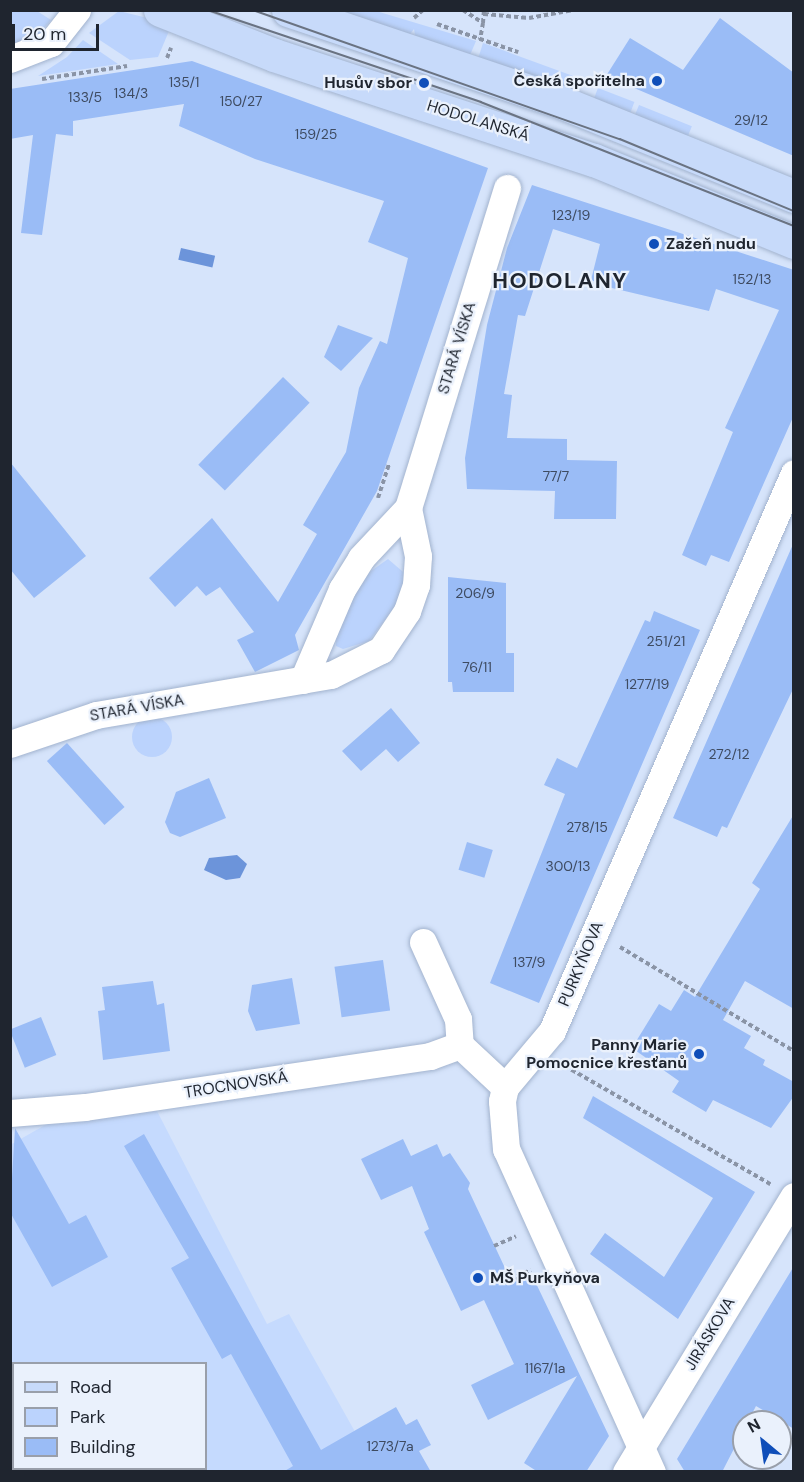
<!DOCTYPE html>
<html>
<head>
<meta charset="utf-8">
<style>
  body { margin:0 }
  #map { position:relative; width:804px; height:1482px; overflow:hidden; background:#d6e4fb; font-family:"DM Sans",sans-serif }
  div>[style] { position:absolute }
  [style*='--x'] { left:calc(var(--x)*1px); top:calc(var(--y)*1px); width:calc(var(--w)*1px); rotate:calc(var(--a)*1deg) }
  .built>* { inset:0; background:#c5dafe }
  .green>* { inset:0; background:#bbd3fd; transform-origin:0 0 }
  .round { border-radius:50% }
  .water>* { inset:0; background:#6c94da; transform-origin:0 0 }
  .building>* { inset:0; background:#9abcf6; transform-origin:0 0 }
  .path>* { height:4px; margin-top:-2px; transform-origin:0; background:repeating-linear-gradient(90deg,#8a94a6 0 4.5px,transparent 0 7.5px) }
  .roads { filter:drop-shadow(0 0 2px #a2b3ce) drop-shadow(0 0 2px #a2b3ce) }
  .street>* { height:27px; margin:-13.5px; padding:0 13.5px; transform-origin:13.5px; border-radius:13.5px; background:#fff }
  .primary>* { height:33px; margin:-16.5px; padding:0 16.5px; transform-origin:16.5px; border-radius:16.5px; background:#c7dafa }
  .tram>* { height:1.5px; margin:-0.75px; padding:0 0.75px; transform-origin:0.75px; border-radius:0.75px; background:#6a7382 }
  .dots>* { width:16px; height:16px; translate:-50% -50%; box-sizing:border-box; border:3px solid #eaf1fc; border-radius:50% }
  span { translate:-50% -50%; white-space:nowrap; text-align:center; line-height:1.15; -webkit-text-stroke:4.5px #eaf1fc; paint-order:stroke }
  .number-label { font-size:14px; color:#3e4b61 }
  .number-label span { -webkit-text-stroke-width:0 }
  .poi-label { font-size:16px; color:#1f252f; font-weight:700 }
  .right { translate:-100% -50%; text-align:right }
  .left { translate:0 -50%; text-align:left }
  .street-label { font-size:16px; color:#1f252f }
  .district-label { font-size:22px; color:#1f252f; font-weight:700; letter-spacing:1.5px }
  .frame { position:absolute; inset:0; border:12px solid #1f252f; pointer-events:none }
  .legend { position:absolute; left:12px; top:1362px; width:195px; height:108px; box-sizing:border-box; background:#eaf1fc; border:2px solid #999faa; margin:0; padding:8px 10px; list-style:none; font-size:18px; color:#1f252f }
  .legend li { display:flex; align-items:center; gap:12px; height:30px }
  .legend b { width:30px; border:2px solid #999faa }
  .north { position:absolute; left:732px; top:1410px; width:60px; height:60px; box-sizing:border-box; background:#eaf1fc; border:2px solid #999faa; border-radius:50%; rotate:331deg; font-size:16px; font-weight:700; line-height:24px; text-align:center; color:#1f252f }
  .north::after { content:''; display:block; margin:auto; width:21px; height:27px; background:#0f4eb9; clip-path:polygon(50% 0,100% 100%,50% 72%,0 100%) }
  .scale { position:absolute; left:12px; top:24px; width:87px; height:27px; box-sizing:border-box; border:3px solid #1f252f; border-top:0; padding-left:8px; font-size:18px; line-height:21px; white-space:nowrap; color:#1f252f; -webkit-text-stroke:4px #eaf1fc; paint-order:stroke }
</style>
</head>
<body>
<div id="map">
  <div class="built">
    <div style="clip-path:polygon(evenodd,157px 1111px,267px 1324px,289px 1314px,377px 1471px,11px 1471px,10px 1145px,47px 1124px,157px 1111px,14px 1364px,206px 1364px,206px 1468px,14px 1468px,14px 1364px)"></div>
  </div>
  <div class="green">
    <div style="clip-path:polygon(11px 11px,37px 11px,51px 20px,36px 37px,11px 45px)"></div>
    <div style="clip-path:polygon(119px 11px,172px 24px,158px 57px,130px 60px,89px 33px)"></div>
    <div style="clip-path:polygon(325px 11px,376px 11px,476px 41px,468px 60px,416px 41px,414px 29px,407px 38px)"></div>
    <div style="clip-path:polygon(83px 40px,118px 64px,38px 76px,67px 57px)"></div>
    <div style="clip-path:polygon(483px 43px,576px 77px,571px 89px,477px 62px)"></div>
    <div style="left:598px;top:88px;width:39px;height:19px;rotate:21deg"></div>
    <div style="left:639px;top:105px;width:57px;height:16px;rotate:22deg"></div>
    <div style="clip-path:polygon(388px 559px,409px 577px,405px 593px,369px 641px,343px 649px,336px 646px,336px 633px,357px 581px)"></div>
    <div class="round" style="left:132px;top:717px;width:40px;height:40px"></div>
  </div>
  <div class="water">
    <div style="left:181px;top:248px;width:35px;height:12px;rotate:13deg"></div>
    <div style="clip-path:polygon(237px 855px,247px 864px,240px 878px,226px 880px,204px 870px,209px 858px)"></div>
  </div>
  <div class="building">
    <div style="clip-path:polygon(720px 18px,794px 73px,794px 156px,606px 76px,630px 38px,683px 70px)"></div>
    <div style="clip-path:polygon(192px 61px,488px 168px,377px 491px,295px 635px,299px 650px,255px 672px,237px 640px,254px 632px,220px 587px,206px 596px,197px 586px,175px 607px,149px 578px,212px 518px,278px 602px,317px 534px,303px 525px,346px 452px,359px 388px,380px 341px,387px 344px,408px 258px,368px 242px,384px 201px,255px 159px,179px 126px,184px 104px,73px 121px,73px 136px,56px 134px,42px 235px,21px 233px,33px 135px,10px 139px,10px 89px)"></div>
    <div style="clip-path:polygon(532px 185px,794px 270px,794px 415px,729px 562px,711px 555px,706px 566px,682px 555px,733px 432px,725px 428px,779px 310px,716px 289px,709px 311px,612px 288px,591px 280px,600px 244px,553px 229px,525px 316px,518px 315px,504px 394px,512px 395px,507px 438px,567px 439px,567px 460px,617px 461px,616px 519px,554px 519px,555px 491px,467px 489px,465px 458px,487px 325px,507px 248px)"></div>
    <div style="clip-path:polygon(338px 325px,373px 338px,341px 371px,324px 357px)"></div>
    <div style="left:283px;top:377px;width:37px;height:122px;rotate:44deg"></div>
    <div style="clip-path:polygon(10px 462px,86px 556px,34px 598px,10px 569px)"></div>
    <div style="clip-path:polygon(794px 542px,794px 687px,727px 828px,722px 826px,717px 837px,673px 818px)"></div>
    <div style="clip-path:polygon(448px 577px,506px 583px,506px 653px,514px 653px,514px 692px,453px 692px,452px 682px,448px 682px)"></div>
    <div style="clip-path:polygon(654px 611px,700px 630px,539px 1003px,490px 983px,565px 794px,544px 785px,557px 758px,577px 768px,645px 620px,650px 622px)"></div>
    <div style="clip-path:polygon(391px 708px,420px 743px,398px 762px,386px 749px,361px 771px,342px 751px)"></div>
    <div style="left:67px;top:743px;width:86px;height:27px;rotate:48deg"></div>
    <div style="clip-path:polygon(209px 778px,226px 818px,180px 837px,170px 833px,165px 822px,176px 792px)"></div>
    <div style="clip-path:polygon(794px 814px,794px 1009px,745px 981px,723px 1020px,751px 1036px,744px 1048px,765px 1060px,763px 1065px,794px 1082px,794px 1096px,771px 1128px,713px 1100px,706px 1112px,672px 1092px,679px 1081px,632px 1048px,659px 1004px,671px 1011px,684px 990px,695px 997px,760px 889px,752px 883px)"></div>
    <div style="left:467px;top:842px;width:27px;height:29px;rotate:17deg"></div>
    <div style="left:383px;top:960px;width:51px;height:49px;rotate:82deg"></div>
    <div style="clip-path:polygon(292px 978px,300px 1024px,256px 1031px,248px 1011px,252px 985px)"></div>
    <div style="clip-path:polygon(153px 981px,157px 1005px,164px 1003px,170px 1051px,103px 1060px,98px 1011px,105px 1010px,102px 987px)"></div>
    <div style="left:41px;top:1017px;width:41px;height:34px;rotate:68deg"></div>
    <div style="clip-path:polygon(593px 1096px,755px 1192px,678px 1319px,590px 1254px,605px 1233px,664px 1277px,713px 1198px,583px 1118px)"></div>
    <div style="clip-path:polygon(15px 1128px,69px 1224px,86px 1215px,108px 1257px,52px 1287px,10px 1212px)"></div>
    <div style="clip-path:polygon(144px 1134px,321px 1450px,396px 1407px,406px 1425px,417px 1419px,431px 1445px,419px 1451px,431px 1472px,283px 1472px,293px 1466px,231px 1354px,222px 1359px,171px 1268px,189px 1258px,124px 1146px)"></div>
    <div style="clip-path:polygon(403px 1139px,411px 1156px,437px 1144px,443px 1157px,450px 1153px,470px 1183px,468px 1189px,512px 1283px,532px 1275px,609px 1436px,586px 1472px,538px 1472px,524px 1463px,577px 1376px,488px 1420px,471px 1385px,514px 1364px,484px 1300px,461px 1311px,424px 1232px,429px 1229px,412px 1186px,381px 1200px,361px 1159px)"></div>
    <div style="clip-path:polygon(794px 1266px,794px 1429px,756px 1406px,722px 1472px,685px 1472px,677px 1459px)"></div>
  </div>
  <div class="path">
    <div style="--x:463;--y:10;--w:24;--a:33"></div>
    <div style="--x:483;--y:23;--w:17;--a:100"></div>
    <div style="--x:484;--y:14;--w:45;--a:5.1"></div>
    <div style="--x:529;--y:18;--w:45;--a:-10.3"></div>
    <div style="--x:414;--y:18;--w:12;--a:-42"></div>
    <div style="--x:483;--y:23;--w:13;--a:-86"></div>
    <div style="--x:437;--y:24;--w:86;--a:19.1"></div>
    <div style="--x:167;--y:58;--w:11;--a:-68"></div>
    <div style="--x:42;--y:79;--w:86;--a:-8.7"></div>
    <div style="--x:378;--y:498;--w:35;--a:-72"></div>
    <div style="--x:620;--y:947;--w:203;--a:30.9"></div>
    <div style="--x:565;--y:1066;--w:237;--a:29.9"></div>
    <div style="--x:494;--y:1246;--w:24;--a:-24"></div>
    <div style="--x:519;--y:1281;--w:5;--a:-112"></div>
    <div style="--x:517;--y:1276;--w:15;--a:-23"></div>
  </div>
  <div class="roads">
    <div class="street">
      <div style="--x:10;--y:59;--w:44;--a:-21.3"></div>
      <div style="--x:51;--y:43;--w:42;--a:-51.8"></div>
      <div style="--x:303;--y:680;--w:99;--a:-66.8"></div>
      <div style="--x:342;--y:589;--w:36;--a:-58"></div>
      <div style="--x:361;--y:558;--w:69;--a:-46.8"></div>
      <div style="--x:10;--y:744;--w:91;--a:-18.6"></div>
      <div style="--x:96;--y:715;--w:238;--a:-9.7"></div>
      <div style="--x:331;--y:675;--w:56;--a:-26.6"></div>
      <div style="--x:381;--y:650;--w:47;--a:-56.3"></div>
      <div style="--x:407;--y:611;--w:28;--a:-71"></div>
      <div style="--x:416;--y:585;--w:29;--a:-86"></div>
      <div style="--x:418;--y:556;--w:49;--a:-101.8"></div>
      <div style="--x:408;--y:508;--w:335;--a:-72.8"></div>
      <div style="--x:423;--y:942;--w:85;--a:65.6"></div>
      <div style="--x:458;--y:1019;--w:26;--a:86"></div>
      <div style="--x:10;--y:1113;--w:75;--a:-4.6"></div>
      <div style="--x:85;--y:1107;--w:349;--a:-8.4"></div>
      <div style="--x:430;--y:1056;--w:32;--a:-20"></div>
      <div style="--x:460;--y:1045;--w:62;--a:43"></div>
      <div style="--x:626;--y:1472;--w:323;--a:-58.7"></div>
      <div style="--x:652;--y:1472;--w:354;--a:-114.3"></div>
      <div style="--x:506;--y:1149;--w:48;--a:-94.8"></div>
      <div style="--x:502;--y:1101;--w:14;--a:-78"></div>
      <div style="--x:505;--y:1087;--w:73;--a:-50"></div>
      <div style="--x:552;--y:1031;--w:608;--a:-66.55"></div>
    </div>
    <div class="primary">
      <div style="--x:160;--y:10;--w:123;--a:21.5"></div>
      <div style="--x:274;--y:55;--w:337;--a:18.2"></div>
      <div style="--x:594;--y:160;--w:216;--a:22.3"></div>
      <div style="--x:288;--y:10;--w:288;--a:18.6"></div>
      <div style="--x:561;--y:102;--w:251;--a:22"></div>
    </div>
  </div>
  <div class="tram">
    <div style="--x:208;--y:10;--w:288;--a:18.6"></div>
    <div style="--x:481;--y:102;--w:337;--a:21.6"></div>
    <div style="--x:253;--y:10;--w:389;--a:19.4"></div>
    <div style="--x:620;--y:139;--w:188;--a:22.5"></div>
  </div>
  <div class="dots">
    <div style="left:657px;top:81px;background:#0f4eb9"></div>
    <div style="left:424px;top:83px;background:#0f4eb9"></div>
    <div style="left:654px;top:244px;background:#0f4eb9"></div>
    <div style="left:699px;top:1054px;background:#0f4eb9"></div>
    <div style="left:478px;top:1278px;background:#0f4eb9"></div>
  </div>
  <div class="number-label">
    <span style="left:184px;top:82px">135/1</span>
    <span style="left:131px;top:93px">134/3</span>
    <span style="left:85px;top:97px">133/5</span>
    <span style="left:241px;top:101px">150/27</span>
    <span style="left:751px;top:120px">29/12</span>
    <span style="left:316px;top:134px">159/25</span>
    <span style="left:571px;top:215px">123/19</span>
    <span style="left:752px;top:279px">152/13</span>
    <span style="left:556px;top:476px">77/7</span>
    <span style="left:475px;top:593px">206/9</span>
    <span style="left:666px;top:641px">251/21</span>
    <span style="left:477px;top:667px">76/11</span>
    <span style="left:647px;top:684px">1277/19</span>
    <span style="left:729px;top:754px">272/12</span>
    <span style="left:587px;top:827px">278/15</span>
    <span style="left:568px;top:866px">300/13</span>
    <span style="left:529px;top:962px">137/9</span>
    <span style="left:545px;top:1368px">1167/1a</span>
    <span style="left:390px;top:1446px">1273/7a</span>
  </div>
  <div class="poi-label">
    <span class="right" style="left:645px;top:81px">Česká spořitelna</span>
    <span class="right" style="left:412px;top:83px">Husův sbor</span>
    <span class="left" style="left:666px;top:244px">Zažeň nudu</span>
    <span class="right" style="left:687px;top:1054px">Panny Marie<br>Pomocnice křesťanů</span>
    <span class="left" style="left:490px;top:1278px">MŠ Purkyňova</span>
  </div>
  <div class="street-label">
    <span style="left:478px;top:121px;rotate:17deg">HODOLANSKÁ</span>
    <span style="left:457px;top:348px;rotate:-73deg">STARÁ VÍSKA</span>
    <span style="left:137px;top:708px;rotate:-10deg">STARÁ VÍSKA</span>
    <span style="left:581px;top:964px;rotate:-67deg">PURKYŇOVA</span>
    <span style="left:236px;top:1085px;rotate:-9deg">TROCNOVSKÁ</span>
    <span style="left:710px;top:1334px;rotate:-59deg">JIRÁSKOVA</span>
  </div>
  <div class="district-label">
    <span style="left:560px;top:281px">HODOLANY</span>
  </div>
  <div class="frame"></div>
  <ul class="legend">
  <li><b style="height:8px;background:#c7dafa"></b>Road</li>
  <li><b style="height:16px;background:#bbd3fd"></b>Park</li>
  <li><b style="height:16px;background:#9abcf6"></b>Building</li>
  </ul>
  <div class="north">N</div>
  <div class="scale">20 m</div>
</div>
</body>
</html>
